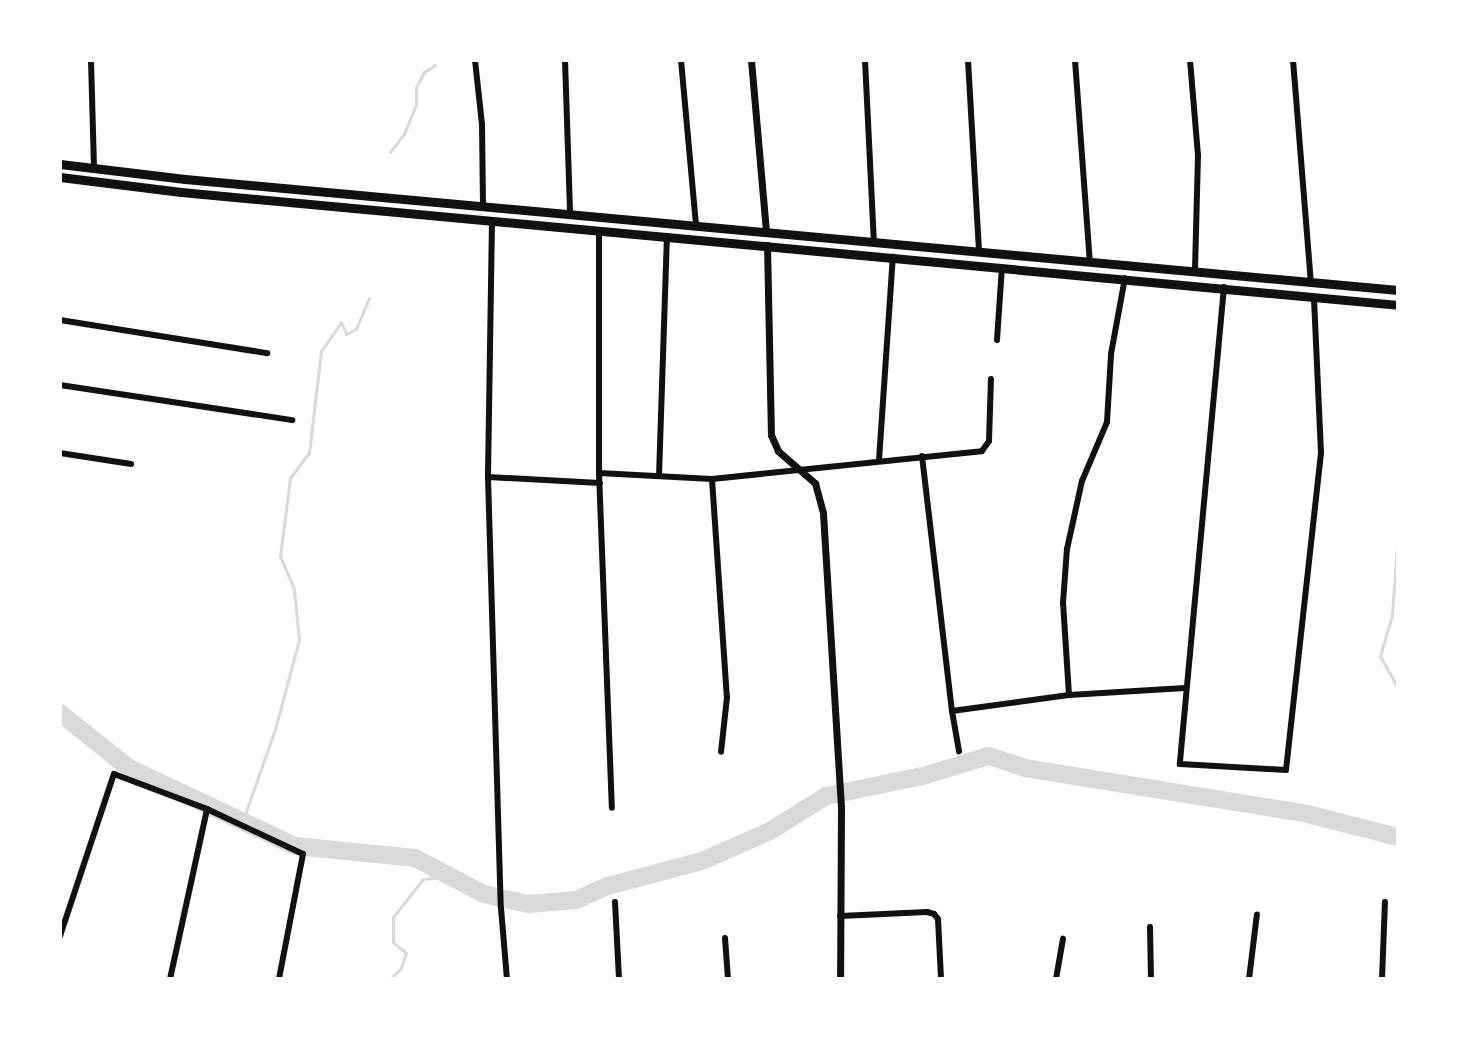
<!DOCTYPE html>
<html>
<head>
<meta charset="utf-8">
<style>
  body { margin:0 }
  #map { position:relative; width:1458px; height:1039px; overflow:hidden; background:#fff; font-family:Quicksand,sans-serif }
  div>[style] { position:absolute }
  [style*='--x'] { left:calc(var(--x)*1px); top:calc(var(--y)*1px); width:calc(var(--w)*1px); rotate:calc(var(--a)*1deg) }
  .stream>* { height:3px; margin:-1.5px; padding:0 1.5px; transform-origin:1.5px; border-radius:1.5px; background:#d9d9d9 }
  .river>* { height:18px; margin:-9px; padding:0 9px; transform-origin:9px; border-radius:9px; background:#d9d9d9 }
  .minor>* { height:6px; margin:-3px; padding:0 3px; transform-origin:3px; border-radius:3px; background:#111 }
  .tertiary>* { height:7px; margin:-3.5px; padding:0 3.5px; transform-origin:3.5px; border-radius:3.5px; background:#111 }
  .trunk>* { height:9px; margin:-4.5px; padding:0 4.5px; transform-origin:4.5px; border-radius:4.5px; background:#111 }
  span { translate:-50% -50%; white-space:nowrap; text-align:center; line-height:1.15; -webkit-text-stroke:8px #fff; paint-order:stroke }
  .frame { position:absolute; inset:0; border:62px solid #fff; pointer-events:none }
</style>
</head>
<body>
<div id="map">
  <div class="stream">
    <div style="--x:390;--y:152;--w:23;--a:-52"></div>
    <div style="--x:404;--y:134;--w:31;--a:-68"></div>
    <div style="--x:416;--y:105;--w:18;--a:-90"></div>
    <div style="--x:416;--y:87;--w:17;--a:-62"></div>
    <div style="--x:424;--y:72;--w:13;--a:-32"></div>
    <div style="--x:1398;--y:529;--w:86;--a:94"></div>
    <div style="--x:1392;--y:615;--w:43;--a:106.3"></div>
    <div style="--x:1380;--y:656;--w:38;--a:61"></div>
    <div style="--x:243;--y:820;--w:96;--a:-70.6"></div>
    <div style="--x:275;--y:729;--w:92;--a:-74.9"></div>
    <div style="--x:299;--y:640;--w:51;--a:-95.6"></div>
    <div style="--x:294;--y:589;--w:36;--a:-113"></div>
    <div style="--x:280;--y:556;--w:79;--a:-82.7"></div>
    <div style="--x:290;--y:478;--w:31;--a:-53"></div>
    <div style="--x:309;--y:453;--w:103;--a:-83.3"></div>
    <div style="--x:321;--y:351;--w:35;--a:-55"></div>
    <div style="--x:341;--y:322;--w:13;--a:67"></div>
    <div style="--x:346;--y:334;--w:11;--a:-27"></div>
    <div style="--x:356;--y:329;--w:34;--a:-67"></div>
    <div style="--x:390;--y:979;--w:16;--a:-45"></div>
    <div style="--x:401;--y:968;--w:16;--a:-72"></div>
    <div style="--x:406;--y:953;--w:17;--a:-140"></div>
    <div style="--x:393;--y:942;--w:25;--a:-90"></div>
    <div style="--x:393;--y:917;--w:48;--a:-51.7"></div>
    <div style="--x:423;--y:879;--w:25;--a:-5"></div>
  </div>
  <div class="river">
    <div style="--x:60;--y:713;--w:88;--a:38.6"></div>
    <div style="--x:129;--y:768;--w:183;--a:25.2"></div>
    <div style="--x:295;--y:846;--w:121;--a:5.7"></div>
    <div style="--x:415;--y:858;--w:78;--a:27.6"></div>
    <div style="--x:484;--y:894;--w:45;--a:12.8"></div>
    <div style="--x:528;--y:904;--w:48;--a:-4.8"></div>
    <div style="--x:576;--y:900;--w:35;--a:-24"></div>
    <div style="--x:608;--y:886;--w:97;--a:-14.9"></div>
    <div style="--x:702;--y:861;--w:74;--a:-23.8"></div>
    <div style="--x:770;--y:831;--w:66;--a:-32"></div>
    <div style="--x:826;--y:796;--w:99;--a:-11.7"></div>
    <div style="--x:923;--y:776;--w:69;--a:-16.9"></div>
    <div style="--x:989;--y:756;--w:38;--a:18"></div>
    <div style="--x:1025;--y:768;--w:282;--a:9.2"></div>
    <div style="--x:1303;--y:813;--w:98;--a:14.2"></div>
  </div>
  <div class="minor">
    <div style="--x:91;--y:60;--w:108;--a:88.4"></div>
    <div style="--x:475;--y:60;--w:64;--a:83.8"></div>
    <div style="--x:482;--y:124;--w:82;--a:89.3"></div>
    <div style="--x:565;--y:60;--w:153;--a:88.1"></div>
    <div style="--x:681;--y:60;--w:167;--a:84.8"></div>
    <div style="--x:865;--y:60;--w:182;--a:87.2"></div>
    <div style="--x:968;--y:60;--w:191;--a:86.7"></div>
    <div style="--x:1075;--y:60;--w:203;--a:85.8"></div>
    <div style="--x:1190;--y:60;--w:95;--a:85.2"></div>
    <div style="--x:1198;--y:155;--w:116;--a:91.5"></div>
    <div style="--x:1293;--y:60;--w:224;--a:85.4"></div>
    <div style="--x:492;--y:221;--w:256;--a:90.9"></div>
    <div style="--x:488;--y:477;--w:431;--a:88.3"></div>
    <div style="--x:501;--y:908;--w:71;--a:85.2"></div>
    <div style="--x:599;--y:230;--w:243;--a:90"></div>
    <div style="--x:599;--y:473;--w:335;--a:87.8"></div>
    <div style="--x:1224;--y:287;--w:479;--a:95.3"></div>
    <div style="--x:1180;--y:764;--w:106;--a:3.2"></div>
    <div style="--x:1286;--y:770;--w:319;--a:-83.7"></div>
    <div style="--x:1321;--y:453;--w:155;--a:-92.6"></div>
    <div style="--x:60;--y:320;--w:210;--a:9.1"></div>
    <div style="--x:997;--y:340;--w:73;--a:-86.1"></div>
    <div style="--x:60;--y:385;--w:235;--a:8.6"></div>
    <div style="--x:60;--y:453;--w:72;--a:8.8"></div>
    <div style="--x:922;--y:456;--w:257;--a:83.3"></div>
    <div style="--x:952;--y:711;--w:118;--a:-7.8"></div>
    <div style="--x:1069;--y:695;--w:116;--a:-3.5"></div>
    <div style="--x:879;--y:460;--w:204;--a:-86.1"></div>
    <div style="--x:599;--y:473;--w:113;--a:3"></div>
    <div style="--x:712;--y:479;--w:271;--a:-5.9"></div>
    <div style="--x:982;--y:451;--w:12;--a:-55"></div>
    <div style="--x:989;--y:441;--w:62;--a:-88.2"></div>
    <div style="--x:659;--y:476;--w:239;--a:-88.1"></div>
    <div style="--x:488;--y:477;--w:112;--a:3.1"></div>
    <div style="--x:712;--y:479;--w:219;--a:86.1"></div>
    <div style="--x:727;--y:697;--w:55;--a:96.2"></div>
    <div style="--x:1069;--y:695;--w:92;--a:-93.7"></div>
    <div style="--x:1063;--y:603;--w:54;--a:-85.8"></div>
    <div style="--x:1067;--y:549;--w:70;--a:-77.6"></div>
    <div style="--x:1082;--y:481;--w:64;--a:-67"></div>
    <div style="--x:1107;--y:422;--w:68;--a:-86.6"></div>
    <div style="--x:1111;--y:354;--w:77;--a:-79.6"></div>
    <div style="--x:952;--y:711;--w:41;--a:80.1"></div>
    <div style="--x:615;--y:902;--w:77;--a:87"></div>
    <div style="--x:840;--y:916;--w:87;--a:-2.6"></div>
    <div style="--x:927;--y:912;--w:7;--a:16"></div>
    <div style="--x:934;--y:914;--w:6;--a:51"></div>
    <div style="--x:938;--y:919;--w:60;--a:87.1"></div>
    <div style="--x:1150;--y:927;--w:52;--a:88.9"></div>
    <div style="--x:60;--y:936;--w:171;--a:-71.6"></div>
    <div style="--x:114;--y:774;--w:99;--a:20.6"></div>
    <div style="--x:207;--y:809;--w:106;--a:25.1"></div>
    <div style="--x:303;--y:854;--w:127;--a:100.9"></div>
    <div style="--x:725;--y:938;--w:41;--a:85.8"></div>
    <div style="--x:170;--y:979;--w:174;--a:-77.7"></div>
    <div style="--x:1056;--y:979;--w:41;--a:-80.1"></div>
    <div style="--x:1249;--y:979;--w:65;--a:-83"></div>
    <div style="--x:1382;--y:979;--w:77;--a:-87.8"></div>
  </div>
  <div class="tertiary">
    <div style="--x:751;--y:60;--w:173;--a:85"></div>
    <div style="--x:767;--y:245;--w:190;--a:88.8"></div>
    <div style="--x:771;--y:435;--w:17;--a:66"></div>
    <div style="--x:778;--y:451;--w:49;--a:40.9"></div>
    <div style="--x:815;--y:483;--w:31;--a:75"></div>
    <div style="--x:823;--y:513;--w:296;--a:86.5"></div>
    <div style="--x:841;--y:808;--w:171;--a:90.3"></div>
  </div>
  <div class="trunk">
    <div style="--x:60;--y:164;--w:126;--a:6.8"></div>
    <div style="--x:185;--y:179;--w:1218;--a:5.23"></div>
    <div style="--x:60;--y:177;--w:122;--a:7.1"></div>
    <div style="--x:181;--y:192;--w:1222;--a:5.3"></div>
  </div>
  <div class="frame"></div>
</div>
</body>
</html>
